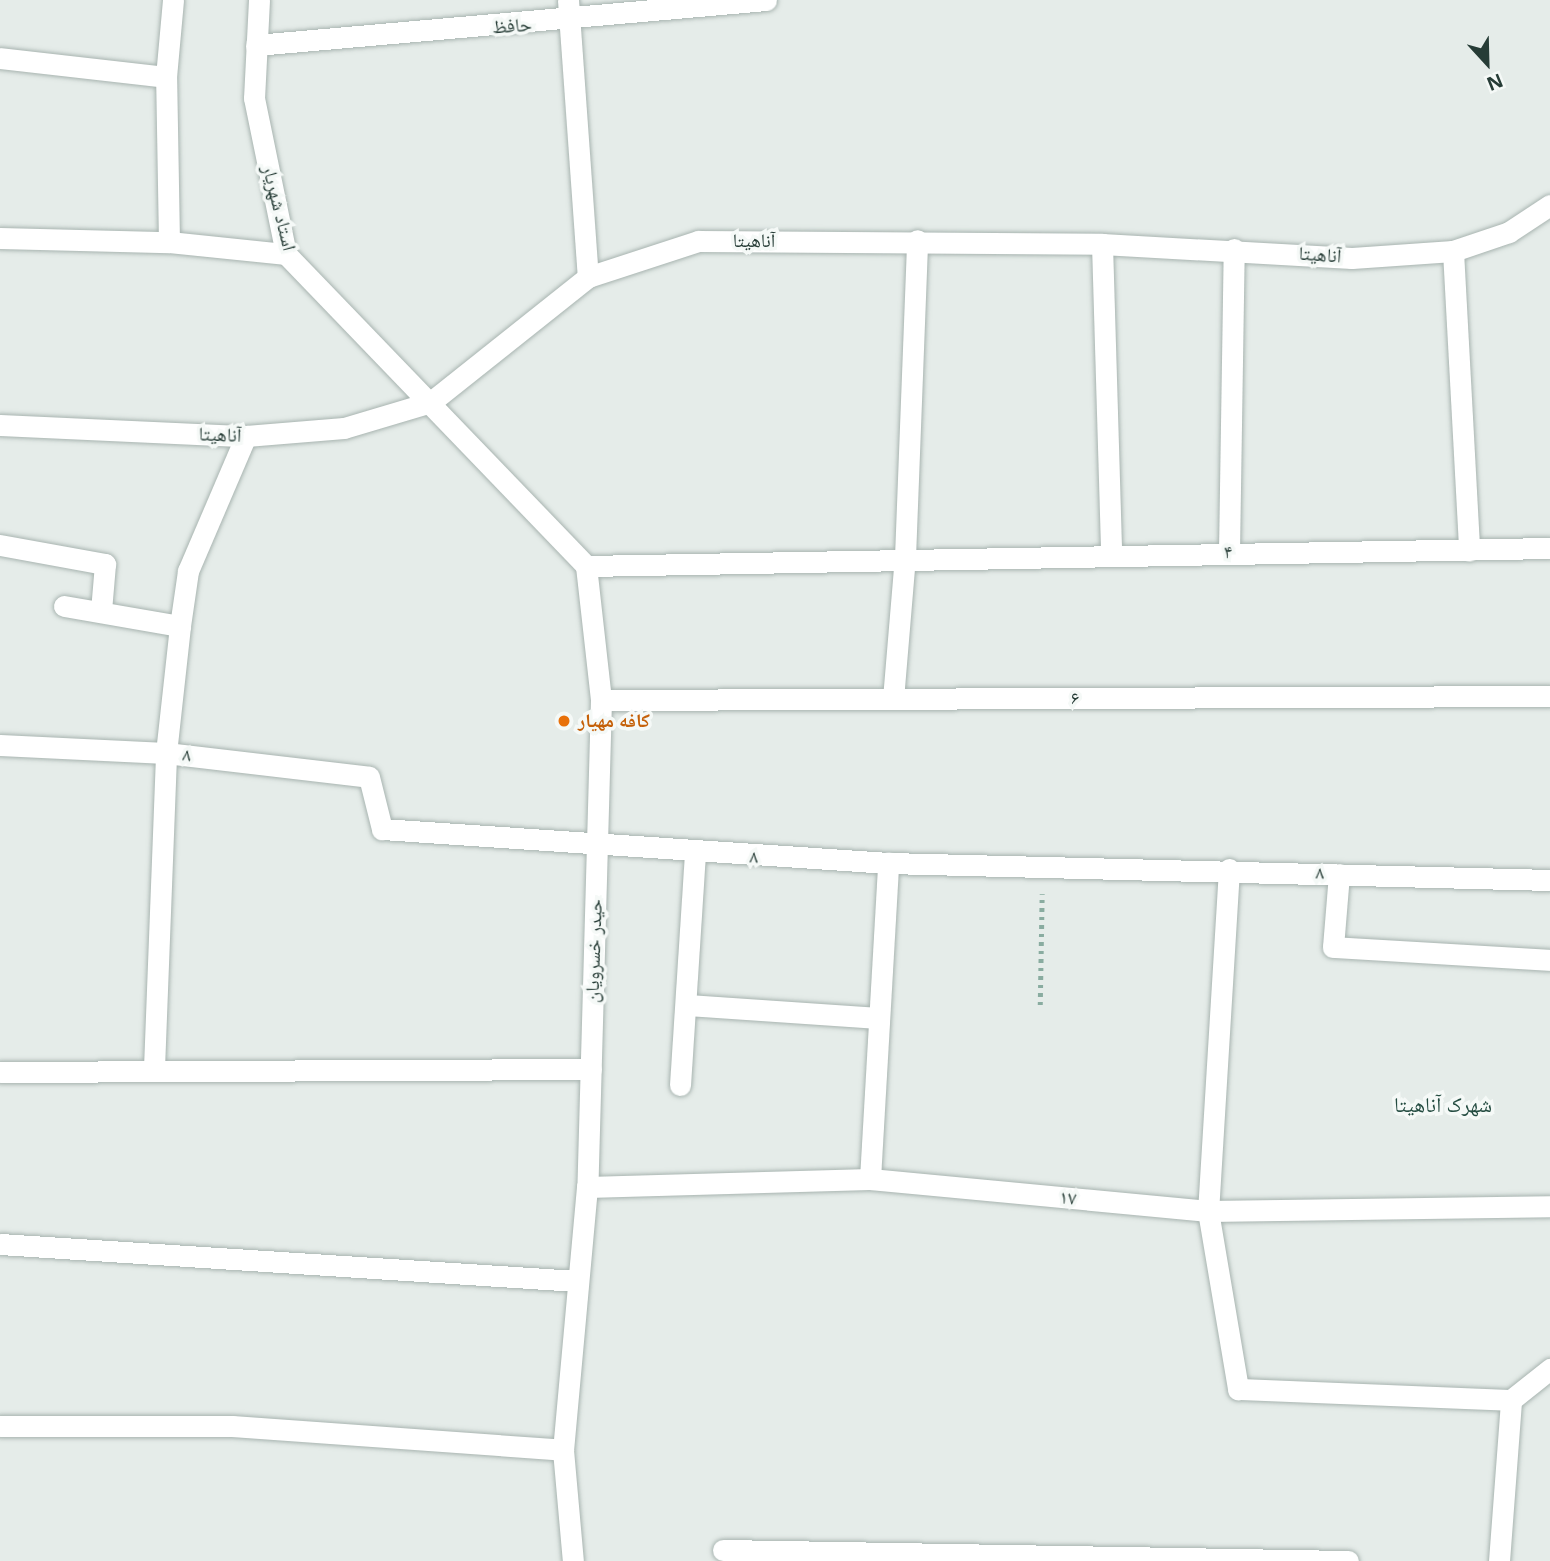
<!DOCTYPE html>
<html>
<head>
<meta charset="utf-8">
<style>
  body { margin:0 }
  #map { position:relative; width:1550px; height:1561px; overflow:hidden; background:#e5ece9; font-family:"Open Sans","Noto Naskh Arabic",sans-serif }
  div>[style] { position:absolute }
  [style*='--x'] { left:calc(var(--x)*1px); top:calc(var(--y)*1px); width:calc(var(--w)*1px); rotate:calc(var(--a)*1deg) }
  .path>* { height:4.5px; margin-top:-2.25px; transform-origin:0; background:repeating-linear-gradient(90deg,#89aca0 0 3.5px,transparent 0 8.5px) }
  .roads { filter:drop-shadow(0 0 2px #a8b4b0) drop-shadow(0 0 2px #a8b4b0) }
  .street>* { height:21px; margin:-10.5px; padding:0 10.5px; transform-origin:10.5px; border-radius:10.5px; background:#fff }
  .secondary>* { height:21px; margin:-10.5px; padding:0 10.5px; transform-origin:10.5px; border-radius:10.5px; background:#fff }
  .dots>* { width:19px; height:19px; translate:-50% -50%; box-sizing:border-box; border:4px solid #f5f9f7; border-radius:50% }
  span { translate:-50% -50%; white-space:nowrap; text-align:center; line-height:1.15; -webkit-text-stroke:7px #f5f9f7; paint-order:stroke }
  .street-label { font-size:19px; color:#263c36 }
  .food-label { font-size:19px; color:#c56008; font-weight:700 }
  .left { translate:0 -50%; text-align:left }
  .neighbourhood-label { font-size:21px; color:#244c41 }
  .north { position:absolute; left:1452px; top:28px; width:70px; height:70px; -webkit-text-stroke:5px #f5f9f7; paint-order:stroke; rotate:158deg; font-size:19px; font-weight:700; line-height:28px; text-align:center; color:#263c36 }
  .north::after { content:''; display:block; margin:auto; width:24px; height:32px; background:#263c36; clip-path:polygon(50% 0,100% 100%,50% 72%,0 100%) }
</style>
</head>
<body>
<div id="map">
  <div class="path">
    <div style="--x:1040;--y:1005;--w:111;--a:-89"></div>
  </div>
  <div class="roads">
    <div class="street">
      <div style="--x:568;--y:0;--w:278;--a:85.9"></div>
      <div style="--x:256;--y:45;--w:512;--a:-5.04"></div>
      <div style="--x:0;--y:58;--w:167;--a:6.5"></div>
      <div style="--x:0;--y:238;--w:169;--a:1.4"></div>
      <div style="--x:169;--y:242;--w:118;--a:5.9"></div>
      <div style="--x:169;--y:242;--w:165;--a:-91"></div>
      <div style="--x:166;--y:77;--w:77;--a:-84.8"></div>
      <div style="--x:1102;--y:244;--w:311;--a:88.3"></div>
      <div style="--x:1453;--y:251;--w:300;--a:86.9"></div>
      <div style="--x:0;--y:545;--w:107;--a:10.3"></div>
      <div style="--x:105;--y:564;--w:47;--a:94.9"></div>
      <div style="--x:1229;--y:552;--w:303;--a:-89.1"></div>
      <div style="--x:586;--y:566;--w:964;--a:-1.07"></div>
      <div style="--x:64;--y:606;--w:118;--a:9.8"></div>
      <div style="--x:893;--y:699;--w:143;--a:-85.2"></div>
      <div style="--x:905;--y:557;--w:317;--a:-87.8"></div>
      <div style="--x:601;--y:700;--w:949;--a:-0.24"></div>
      <div style="--x:0;--y:745;--w:166;--a:2.8"></div>
      <div style="--x:166;--y:753;--w:204;--a:6.7"></div>
      <div style="--x:369;--y:777;--w:54;--a:76"></div>
      <div style="--x:382;--y:829;--w:507;--a:3.84"></div>
      <div style="--x:888;--y:863;--w:662;--a:1.47"></div>
      <div style="--x:1229;--y:869;--w:343;--a:93.5"></div>
      <div style="--x:1208;--y:1211;--w:181;--a:80.4"></div>
      <div style="--x:1238;--y:1389;--w:273;--a:2.3"></div>
      <div style="--x:1339;--y:874;--w:73;--a:94.7"></div>
      <div style="--x:1333;--y:947;--w:217;--a:3.4"></div>
      <div style="--x:687;--y:1005;--w:189;--a:3.9"></div>
      <div style="--x:154;--y:1068;--w:315;--a:-87.8"></div>
      <div style="--x:166;--y:753;--w:128;--a:-83.7"></div>
      <div style="--x:180;--y:626;--w:56;--a:-81.7"></div>
      <div style="--x:188;--y:571;--w:147;--a:-66.8"></div>
      <div style="--x:0;--y:1072;--w:591;--a:-0.29"></div>
      <div style="--x:680;--y:1085;--w:230;--a:-86.3"></div>
      <div style="--x:870;--y:1179;--w:317;--a:-86.7"></div>
      <div style="--x:587;--y:1187;--w:283;--a:-1.6"></div>
      <div style="--x:870;--y:1179;--w:340;--a:5.4"></div>
      <div style="--x:1208;--y:1211;--w:342;--a:-0.8"></div>
      <div style="--x:0;--y:1244;--w:578;--a:3.67"></div>
      <div style="--x:0;--y:1426;--w:232;--a:0"></div>
      <div style="--x:232;--y:1426;--w:332;--a:4.1"></div>
      <div style="--x:723;--y:1550;--w:625;--a:1.01"></div>
      <div style="--x:1499;--y:1561;--w:161;--a:-85.7"></div>
      <div style="--x:1511;--y:1400;--w:50;--a:-38.5"></div>
    </div>
    <div class="secondary">
      <div style="--x:259;--y:0;--w:98;--a:92.9"></div>
      <div style="--x:254;--y:98;--w:159;--a:78.4"></div>
      <div style="--x:286;--y:254;--w:433;--a:46.1"></div>
      <div style="--x:586;--y:566;--w:135;--a:83.6"></div>
      <div style="--x:601;--y:700;--w:487;--a:91.6"></div>
      <div style="--x:587;--y:1187;--w:264;--a:95.2"></div>
      <div style="--x:563;--y:1450;--w:111;--a:84.9"></div>
      <div style="--x:0;--y:425;--w:246;--a:2.6"></div>
      <div style="--x:246;--y:436;--w:98;--a:-4.7"></div>
      <div style="--x:344;--y:428;--w:91;--a:-16.6"></div>
      <div style="--x:431;--y:402;--w:201;--a:-38.5"></div>
      <div style="--x:588;--y:277;--w:116;--a:-18.1"></div>
      <div style="--x:698;--y:241;--w:404;--a:0.4"></div>
      <div style="--x:1102;--y:244;--w:250;--a:3.2"></div>
      <div style="--x:1352;--y:258;--w:101;--a:-4"></div>
      <div style="--x:1453;--y:251;--w:59;--a:-18.7"></div>
      <div style="--x:1509;--y:232;--w:49;--a:-33.4"></div>
    </div>
  </div>
  <div class="dots">
    <div style="left:564px;top:721px;background:#e8710a"></div>
  </div>
  <div class="street-label">
    <span style="left:512px;top:26px;rotate:-4deg">حافظ</span>
    <span style="left:279px;top:208px;rotate:76deg">استاد شهریار</span>
    <span style="left:754px;top:241px">آناهیتا</span>
    <span style="left:1320px;top:255px;rotate:4deg">آناهیتا</span>
    <span style="left:220px;top:435px;rotate:2deg">آناهیتا</span>
    <span style="left:1228px;top:552px;rotate:-1deg">۴</span>
    <span style="left:1075px;top:698px">۶</span>
    <span style="left:187px;top:755px;rotate:7deg">۸</span>
    <span style="left:754px;top:857px;rotate:3deg">۸</span>
    <span style="left:1320px;top:873px;rotate:2deg">۸</span>
    <span style="left:594px;top:951px;rotate:-88deg">حیدر خسرویان</span>
    <span style="left:1068px;top:1198px;rotate:5deg">۱۷</span>
  </div>
  <div class="food-label">
    <span class="left" style="left:578px;top:721px">کافه مهیار</span>
  </div>
  <div class="neighbourhood-label">
    <span style="left:1443px;top:1104px">شهرک آناهیتا</span>
  </div>
  <div class="north">N</div>
</div>
</body>
</html>
